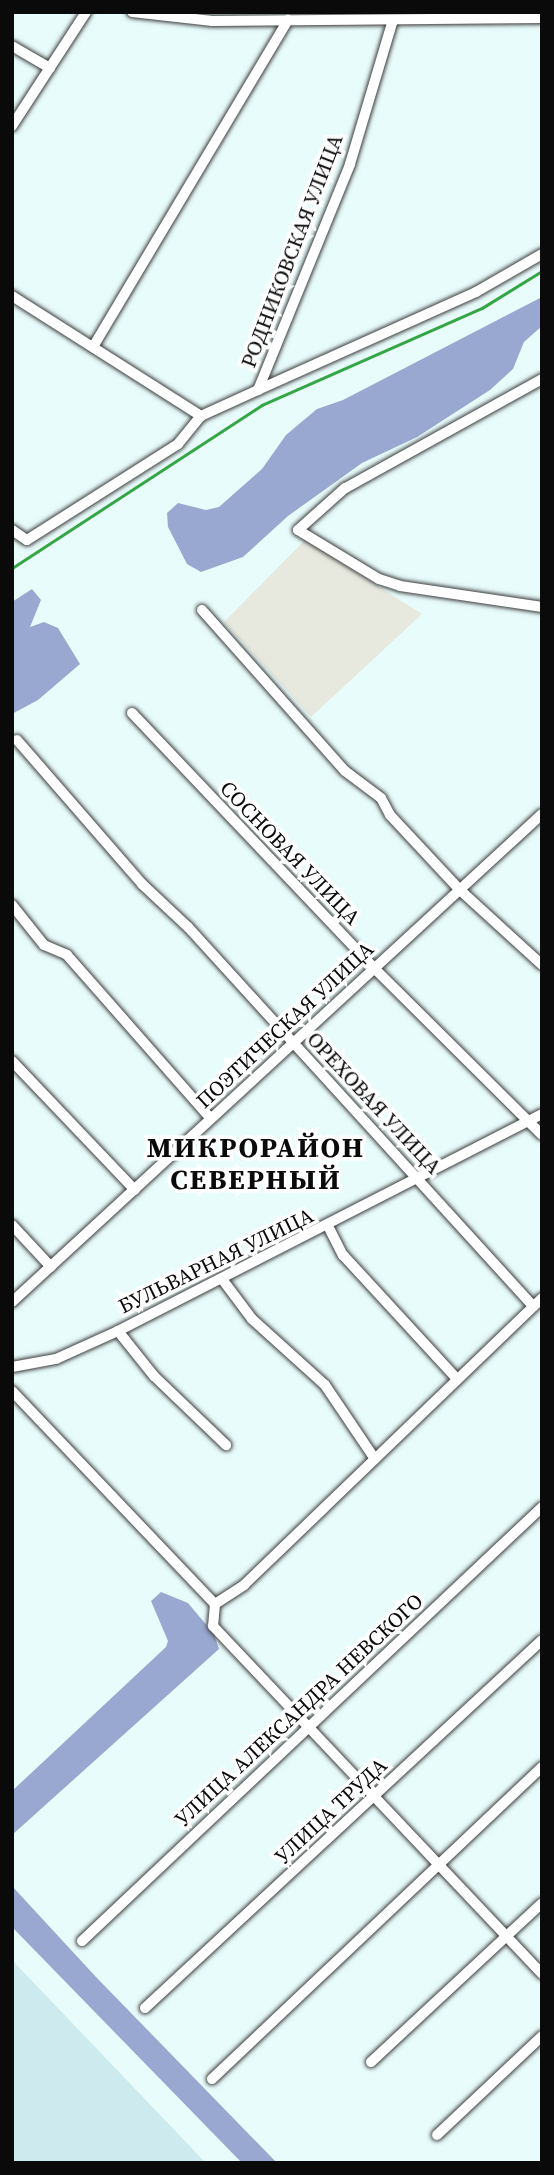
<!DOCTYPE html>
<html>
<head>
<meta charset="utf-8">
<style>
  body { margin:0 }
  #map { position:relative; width:554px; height:2175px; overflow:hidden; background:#e9fcfc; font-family:"Source Serif 4",serif }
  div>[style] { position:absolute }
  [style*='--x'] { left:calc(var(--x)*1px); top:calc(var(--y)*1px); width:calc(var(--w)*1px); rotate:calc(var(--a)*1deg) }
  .industrial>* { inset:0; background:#e7e8de }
  .farmland>* { inset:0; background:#cdebee }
  .forest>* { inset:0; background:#99a8d0 }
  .roads { filter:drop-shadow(0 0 2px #3d3d3d) drop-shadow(0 0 2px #3d3d3d) }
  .minor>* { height:10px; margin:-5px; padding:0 5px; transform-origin:5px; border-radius:5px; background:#fff }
  .rail>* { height:2.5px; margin:-1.25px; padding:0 1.25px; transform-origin:1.25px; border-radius:1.25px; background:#35a645 }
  span { translate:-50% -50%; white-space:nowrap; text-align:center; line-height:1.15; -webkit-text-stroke:7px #fff; paint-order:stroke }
  .street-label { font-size:21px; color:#0a0a0a }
  .district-label { font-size:28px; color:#0a0a0a; font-weight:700; letter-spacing:2px }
  .frame { position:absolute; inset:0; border:14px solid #0a0a0a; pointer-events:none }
</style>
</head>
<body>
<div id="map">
  <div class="industrial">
    <div style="clip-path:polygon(305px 540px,422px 614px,311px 717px,224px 622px)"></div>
  </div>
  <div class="farmland">
    <div style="clip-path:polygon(12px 1960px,206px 2163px,12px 2163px)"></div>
  </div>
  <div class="forest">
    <div style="clip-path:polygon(542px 297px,542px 326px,524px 342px,513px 369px,490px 390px,417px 437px,362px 463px,288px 516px,243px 557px,201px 572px,187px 564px,168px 527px,167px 513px,178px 503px,206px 510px,219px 507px,262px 469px,286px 435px,317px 409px,343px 400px)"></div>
    <div style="clip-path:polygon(32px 589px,41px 600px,30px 627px,44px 622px,58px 628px,80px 664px,38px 700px,12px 714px,12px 602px)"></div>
    <div style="clip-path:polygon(161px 1592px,188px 1603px,214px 1634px,219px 1649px,12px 1835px,12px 1791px,166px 1647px,168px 1641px,151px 1601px)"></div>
    <div style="clip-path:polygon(12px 1886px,96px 1977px,277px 2163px,242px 2163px,12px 1927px)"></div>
  </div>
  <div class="roads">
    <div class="minor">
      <div style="--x:132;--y:12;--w:81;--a:6.4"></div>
      <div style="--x:212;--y:21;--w:330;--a:-0.5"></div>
      <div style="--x:12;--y:46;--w:44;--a:30.1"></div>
      <div style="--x:12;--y:126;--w:136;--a:-57"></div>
      <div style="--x:12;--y:296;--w:224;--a:32.4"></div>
      <div style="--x:93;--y:347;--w:381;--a:-59.2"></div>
      <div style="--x:542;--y:379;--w:225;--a:151"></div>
      <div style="--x:345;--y:488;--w:63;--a:138.2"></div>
      <div style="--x:298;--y:530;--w:95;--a:31.2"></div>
      <div style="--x:379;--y:579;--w:22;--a:18"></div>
      <div style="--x:400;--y:586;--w:144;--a:8.4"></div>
      <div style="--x:258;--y:390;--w:239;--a:-24.2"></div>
      <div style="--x:476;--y:292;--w:76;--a:-29.9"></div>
      <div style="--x:12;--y:530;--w:18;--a:34"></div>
      <div style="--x:27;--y:540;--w:179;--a:-32.4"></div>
      <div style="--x:178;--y:444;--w:36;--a:-51"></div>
      <div style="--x:201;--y:416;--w:63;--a:-24.5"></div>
      <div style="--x:258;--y:390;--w:244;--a:-67.8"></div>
      <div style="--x:350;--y:164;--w:150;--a:-73.4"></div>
      <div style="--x:202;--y:610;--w:215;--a:48.4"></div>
      <div style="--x:345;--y:771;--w:45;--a:36.9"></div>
      <div style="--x:381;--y:798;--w:19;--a:62"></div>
      <div style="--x:390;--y:815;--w:103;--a:47"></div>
      <div style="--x:460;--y:890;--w:111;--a:42.4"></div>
      <div style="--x:132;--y:713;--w:353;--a:46.5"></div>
      <div style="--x:375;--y:969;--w:235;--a:44.8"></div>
      <div style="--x:17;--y:740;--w:191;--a:49"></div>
      <div style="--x:142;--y:884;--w:63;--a:43.1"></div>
      <div style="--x:188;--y:927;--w:513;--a:47.69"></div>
      <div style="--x:12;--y:905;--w:51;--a:51.3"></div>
      <div style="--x:44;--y:945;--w:25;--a:23"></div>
      <div style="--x:67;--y:955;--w:218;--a:48.7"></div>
      <div style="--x:12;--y:1061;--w:178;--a:46.4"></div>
      <div style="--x:12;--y:1225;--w:57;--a:47.1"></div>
      <div style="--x:328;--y:1226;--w:33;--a:63"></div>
      <div style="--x:343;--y:1255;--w:167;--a:47.4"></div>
      <div style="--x:222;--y:1279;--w:50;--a:53.1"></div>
      <div style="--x:252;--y:1319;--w:98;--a:42.1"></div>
      <div style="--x:325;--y:1385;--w:89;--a:56"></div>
      <div style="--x:12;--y:1302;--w:720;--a:-42.64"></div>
      <div style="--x:118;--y:1331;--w:58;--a:51.3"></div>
      <div style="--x:154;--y:1376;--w:100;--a:43.8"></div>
      <div style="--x:12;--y:1367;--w:45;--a:-10.3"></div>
      <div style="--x:56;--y:1359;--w:68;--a:-24.3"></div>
      <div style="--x:118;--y:1331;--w:476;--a:-27.1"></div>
      <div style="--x:12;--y:1391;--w:294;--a:46.4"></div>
      <div style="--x:215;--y:1604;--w:22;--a:95"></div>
      <div style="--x:213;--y:1626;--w:479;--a:46.6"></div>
      <div style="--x:215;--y:1604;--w:35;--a:-33"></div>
      <div style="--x:244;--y:1585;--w:414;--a:-43.9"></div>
      <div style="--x:82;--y:1941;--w:632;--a:-43.33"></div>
      <div style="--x:145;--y:2008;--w:541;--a:-42.83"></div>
      <div style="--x:371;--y:2062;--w:233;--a:-42.9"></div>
      <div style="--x:212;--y:2079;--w:454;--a:-43.4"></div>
      <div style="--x:437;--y:2135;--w:144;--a:-43.3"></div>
    </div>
  </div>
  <div class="rail">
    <div style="--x:12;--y:568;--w:298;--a:-33.1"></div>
    <div style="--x:262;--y:405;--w:240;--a:-23.8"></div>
    <div style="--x:482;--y:308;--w:70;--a:-31.7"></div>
  </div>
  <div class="street-label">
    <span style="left:292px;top:251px;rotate:-69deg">РОДНИКОВСКАЯ УЛИЦА</span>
    <span style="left:290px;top:853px;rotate:46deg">СОСНОВАЯ УЛИЦА</span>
    <span style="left:285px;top:1025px;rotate:-43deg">ПОЭТИЧЕСКАЯ УЛИЦА</span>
    <span style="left:374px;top:1103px;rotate:47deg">ОРЕХОВАЯ УЛИЦА</span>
    <span style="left:216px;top:1261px;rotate:-26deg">БУЛЬВАРНАЯ УЛИЦА</span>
    <span style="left:299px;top:1710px;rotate:-43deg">УЛИЦА АЛЕКСАНДРА НЕВСКОГО</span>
    <span style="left:331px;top:1811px;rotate:-43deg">УЛИЦА ТРУДА</span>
  </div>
  <div class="district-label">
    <span style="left:256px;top:1163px">МИКРОРАЙОН<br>СЕВЕРНЫЙ</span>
  </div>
  <div class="frame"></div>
</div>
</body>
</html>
